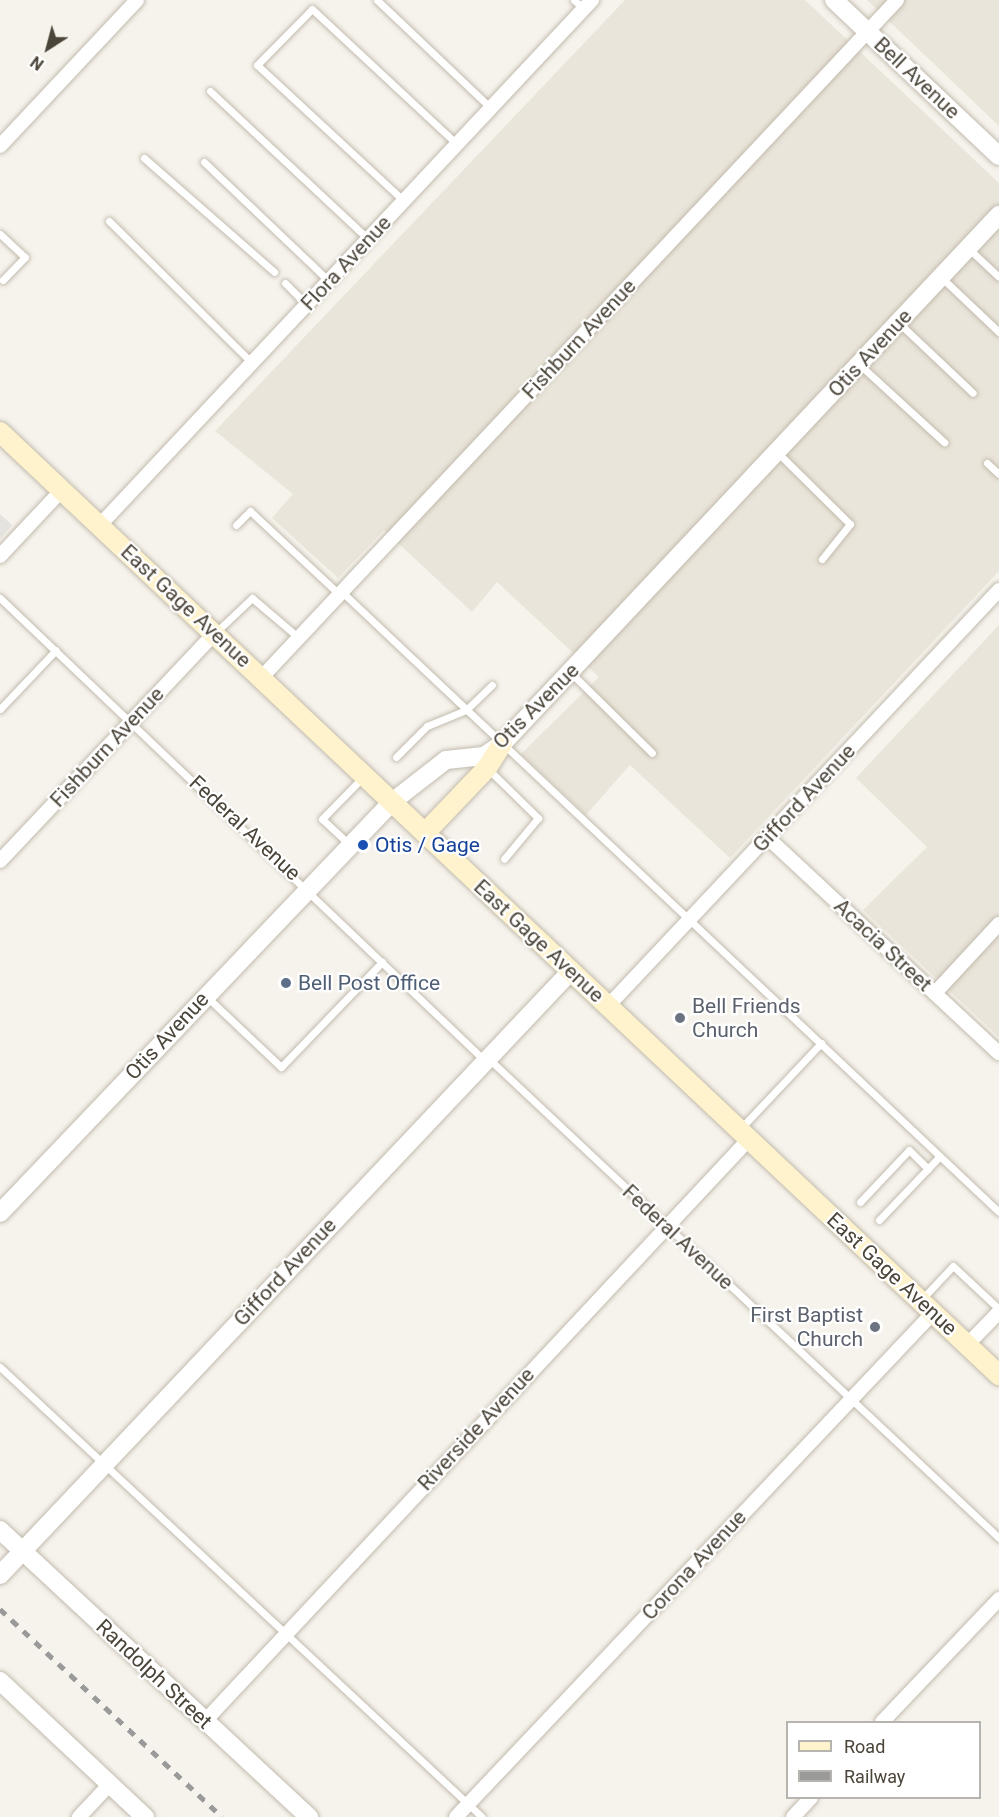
<!DOCTYPE html>
<html>
<head>
<meta charset="utf-8">
<style>
  body { margin:0 }
  #map { position:relative; width:999px; height:1817px; overflow:hidden; background:#f6f3ec; font-family:Roboto,sans-serif }
  div>[style] { position:absolute }
  [style*='--x'] { left:calc(var(--x)*1px); top:calc(var(--y)*1px); width:calc(var(--w)*1px); rotate:calc(var(--a)*1deg) }
  .residential>* { inset:0; background:#eae5da }
  .parking>* { inset:0; background:#e5e3e0 }
  .roads { filter:drop-shadow(0 0 2px #c2bbae) drop-shadow(0 0 2px #c2bbae) }
  .service>* { height:7px; margin:-3.5px; padding:0 3.5px; transform-origin:3.5px; border-radius:3.5px; background:#fff }
  .minor>* { height:14px; margin:-7px; padding:0 7px; transform-origin:7px; border-radius:7px; background:#fff }
  .tertiary>* { height:18px; margin:-9px; padding:0 9px; transform-origin:9px; border-radius:9px; background:#fff }
  .secondary>* { height:20px; margin:-10px; padding:0 10px; transform-origin:10px; border-radius:10px; background:#fff3cd }
  .rail>* { height:4.5px; margin-top:-2.25px; transform-origin:0; background:repeating-linear-gradient(90deg,#9a9a9a 0 8px,transparent 0 16px) }
  .dots>* { width:16px; height:16px; translate:-50% -50%; box-sizing:border-box; border:3px solid #fff; border-radius:50% }
  span { translate:-50% -50%; white-space:nowrap; text-align:center; line-height:1.15; -webkit-text-stroke:4.5px #fff; paint-order:stroke }
  .street-label { font-size:21px; color:#4b4439 }
  .transit-label { font-size:21px; color:#164399 }
  .left { translate:0 -50%; text-align:left }
  .service-label { font-size:21px; color:#4e5e75 }
  .worship-label { font-size:21px; color:#5b616d }
  .right { translate:-100% -50%; text-align:right }
  .legend { position:absolute; left:786px; top:1721px; width:195px; height:78px; box-sizing:border-box; background:#fff; border:2px solid #b7b4b0; margin:0; padding:8px 10px; list-style:none; font-size:18px; color:#4b4439 }
  .legend li { display:flex; align-items:center; gap:12px; height:30px }
  .legend b { width:30px; border:2px solid #b7b4b0 }
  .north { position:absolute; left:18px; top:18px; width:60px; height:60px; -webkit-text-stroke:4px #fff; paint-order:stroke; rotate:216deg; font-size:16px; font-weight:700; line-height:24px; text-align:center; color:#4b4439 }
  .north::after { content:''; display:block; margin:auto; width:21px; height:27px; background:#4b4439; clip-path:polygon(50% 0,100% 100%,50% 72%,0 100%) }
</style>
</head>
<body>
<div id="map">
  <div class="residential">
    <div style="clip-path:polygon(625px 0,805px 0,999px 183px,999px 571px,730px 858px,630px 765px,586px 815px,521px 754px,599px 677px,497px 582px,472px 612px,384px 530px,338px 578px,272px 518px,293px 494px,215px 431px)"></div>
    <div style="clip-path:polygon(867px 0,999px 0,999px 126px)"></div>
    <div style="clip-path:polygon(999px 625px,999px 1037px,863px 910px,927px 847px,856px 778px)"></div>
  </div>
  <div class="parking">
    <div style="clip-path:polygon(0 514px,12px 525px,0 539px)"></div>
  </div>
  <div class="roads">
    <div class="service">
      <div style="--x:377;--y:0;--w:157;--a:43.5"></div>
      <div style="--x:574;--y:0;--w:13;--a:42"></div>
      <div style="--x:210;--y:91;--w:216;--a:43.1"></div>
      <div style="--x:144;--y:158;--w:173;--a:41.2"></div>
      <div style="--x:204;--y:162;--w:142;--a:43.6"></div>
      <div style="--x:404;--y:201;--w:200;--a:-137.2"></div>
      <div style="--x:257;--y:65;--w:78;--a:-45.5"></div>
      <div style="--x:312;--y:9;--w:198;--a:43"></div>
      <div style="--x:109;--y:221;--w:202;--a:44.8"></div>
      <div style="--x:0;--y:234;--w:34;--a:43"></div>
      <div style="--x:25;--y:257;--w:32;--a:134"></div>
      <div style="--x:968;--y:248;--w:42;--a:43.1"></div>
      <div style="--x:308;--y:261;--w:29;--a:44"></div>
      <div style="--x:942;--y:278;--w:79;--a:43.5"></div>
      <div style="--x:285;--y:283;--w:31;--a:45"></div>
      <div style="--x:900;--y:324;--w:100;--a:43.4"></div>
      <div style="--x:861;--y:366;--w:113;--a:42.5"></div>
      <div style="--x:778;--y:453;--w:101;--a:44.6"></div>
      <div style="--x:850;--y:524;--w:45;--a:128.7"></div>
      <div style="--x:987;--y:463;--w:16;--a:43"></div>
      <div style="--x:236;--y:525;--w:20;--a:-45"></div>
      <div style="--x:250;--y:511;--w:122;--a:43"></div>
      <div style="--x:342;--y:592;--w:903;--a:43.34"></div>
      <div style="--x:0;--y:598;--w:671;--a:43.67"></div>
      <div style="--x:215;--y:633;--w:51;--a:-43.4"></div>
      <div style="--x:252;--y:598;--w:62;--a:40.4"></div>
      <div style="--x:570;--y:672;--w:115;--a:44.6"></div>
      <div style="--x:0;--y:709;--w:81;--a:-46.5"></div>
      <div style="--x:396;--y:757;--w:44;--a:-45"></div>
      <div style="--x:427;--y:726;--w:42;--a:-22.3"></div>
      <div style="--x:466;--y:710;--w:36;--a:-44"></div>
      <div style="--x:489;--y:770;--w:69;--a:44.4"></div>
      <div style="--x:538;--y:818;--w:53;--a:129.7"></div>
      <div style="--x:350;--y:845;--w:38;--a:-137"></div>
      <div style="--x:322;--y:819;--w:59;--a:-45.7"></div>
      <div style="--x:207;--y:997;--w:102;--a:43.4"></div>
      <div style="--x:281;--y:1067;--w:146;--a:-46.1"></div>
      <div style="--x:489;--y:1059;--w:700;--a:43.2"></div>
      <div style="--x:741;--y:1128;--w:117;--a:-46.7"></div>
      <div style="--x:860;--y:1202;--w:71;--a:-46.7"></div>
      <div style="--x:909;--y:1150;--w:27;--a:45"></div>
      <div style="--x:879;--y:1220;--w:88;--a:-46.4"></div>
      <div style="--x:922;--y:1299;--w:45;--a:-46.8"></div>
      <div style="--x:953;--y:1266;--w:63;--a:43.1"></div>
      <div style="--x:0;--y:1367;--w:659;--a:43.03"></div>
    </div>
    <div class="minor">
      <div style="--x:0;--y:146;--w:200;--a:-46.8"></div>
      <div style="--x:100;--y:525;--w:720;--a:-46.86"></div>
      <div style="--x:0;--y:556;--w:91;--a:-46.8"></div>
      <div style="--x:262;--y:677;--w:928;--a:-46.83"></div>
      <div style="--x:767;--y:837;--w:317;--a:43"></div>
      <div style="--x:0;--y:861;--w:313;--a:-46.7"></div>
      <div style="--x:935;--y:993;--w:94;--a:-47.2"></div>
      <div style="--x:608;--y:1006;--w:571;--a:-46.77"></div>
      <div style="--x:967;--y:1345;--w:46;--a:-45.9"></div>
      <div style="--x:205;--y:1721;--w:797;--a:-46.93"></div>
      <div style="--x:882;--y:1722;--w:170;--a:-46.4"></div>
      <div style="--x:79;--y:1817;--w:45;--a:-46.8"></div>
      <div style="--x:456;--y:1817;--w:694;--a:-46.58"></div>
      <div style="--x:793;--y:1817;--w:26;--a:-47"></div>
    </div>
    <div class="tertiary">
      <div style="--x:834;--y:0;--w:227;--a:43.4"></div>
      <div style="--x:0;--y:1213;--w:568;--a:-46.36"></div>
      <div style="--x:392;--y:802;--w:68;--a:-37.9"></div>
      <div style="--x:446;--y:760;--w:38;--a:-6"></div>
      <div style="--x:484;--y:756;--w:22;--a:-34"></div>
      <div style="--x:502;--y:744;--w:726;--a:-46.79"></div>
      <div style="--x:0;--y:1530;--w:422;--a:42.9"></div>
      <div style="--x:0;--y:1575;--w:831;--a:-46.61"></div>
      <div style="--x:0;--y:1681;--w:199;--a:43.2"></div>
    </div>
    <div class="secondary">
      <div style="--x:0;--y:432;--w:1374;--a:43.35"></div>
      <div style="--x:425;--y:833;--w:90;--a:-46.4"></div>
      <div style="--x:487;--y:768;--w:28;--a:-58"></div>
    </div>
  </div>
  <div class="rail">
    <div style="--x:0;--y:1609;--w:304;--a:43.1"></div>
  </div>
  <div class="dots">
    <div style="left:363px;top:845px;background:#1a4fb4"></div>
    <div style="left:286px;top:983px;background:#5c6f8a"></div>
    <div style="left:680px;top:1018px;background:#6b7280"></div>
    <div style="left:875px;top:1327px;background:#6b7280"></div>
  </div>
  <div class="street-label">
    <span style="left:917px;top:78px;rotate:43deg">Bell Avenue</span>
    <span style="left:346px;top:263px;rotate:-47deg">Flora Avenue</span>
    <span style="left:579px;top:339px;rotate:-47deg">Fishburn Avenue</span>
    <span style="left:870px;top:353px;rotate:-47deg">Otis Avenue</span>
    <span style="left:186px;top:606px;rotate:43deg">East Gage Avenue</span>
    <span style="left:536px;top:706px;rotate:-45deg">Otis Avenue</span>
    <span style="left:107px;top:747px;rotate:-47deg">Fishburn Avenue</span>
    <span style="left:804px;top:798px;rotate:-47deg">Gifford Avenue</span>
    <span style="left:245px;top:828px;rotate:43deg">Federal Avenue</span>
    <span style="left:539px;top:941px;rotate:43deg">East Gage Avenue</span>
    <span style="left:883px;top:945px;rotate:43deg">Acacia Street</span>
    <span style="left:167px;top:1036px;rotate:-47deg">Otis Avenue</span>
    <span style="left:678px;top:1237px;rotate:43deg">Federal Avenue</span>
    <span style="left:285px;top:1272px;rotate:-47deg">Gifford Avenue</span>
    <span style="left:892px;top:1274px;rotate:43deg">East Gage Avenue</span>
    <span style="left:476px;top:1429px;rotate:-47deg">Riverside Avenue</span>
    <span style="left:694px;top:1565px;rotate:-47deg">Corona Avenue</span>
    <span style="left:154px;top:1674px;rotate:43deg">Randolph Street</span>
  </div>
  <div class="transit-label">
    <span class="left" style="left:375px;top:845px">Otis / Gage</span>
  </div>
  <div class="service-label">
    <span class="left" style="left:298px;top:983px">Bell Post Office</span>
  </div>
  <div class="worship-label">
    <span class="left" style="left:692px;top:1018px">Bell Friends<br>Church</span>
    <span class="right" style="left:863px;top:1327px">First Baptist<br>Church</span>
  </div>
  <ul class="legend">
  <li><b style="height:8px;background:#fff3cd"></b>Road</li>
  <li><b style="height:8px;background:#9a9a9a"></b>Railway</li>
  </ul>
  <div class="north">N</div>
</div>
</body>
</html>
